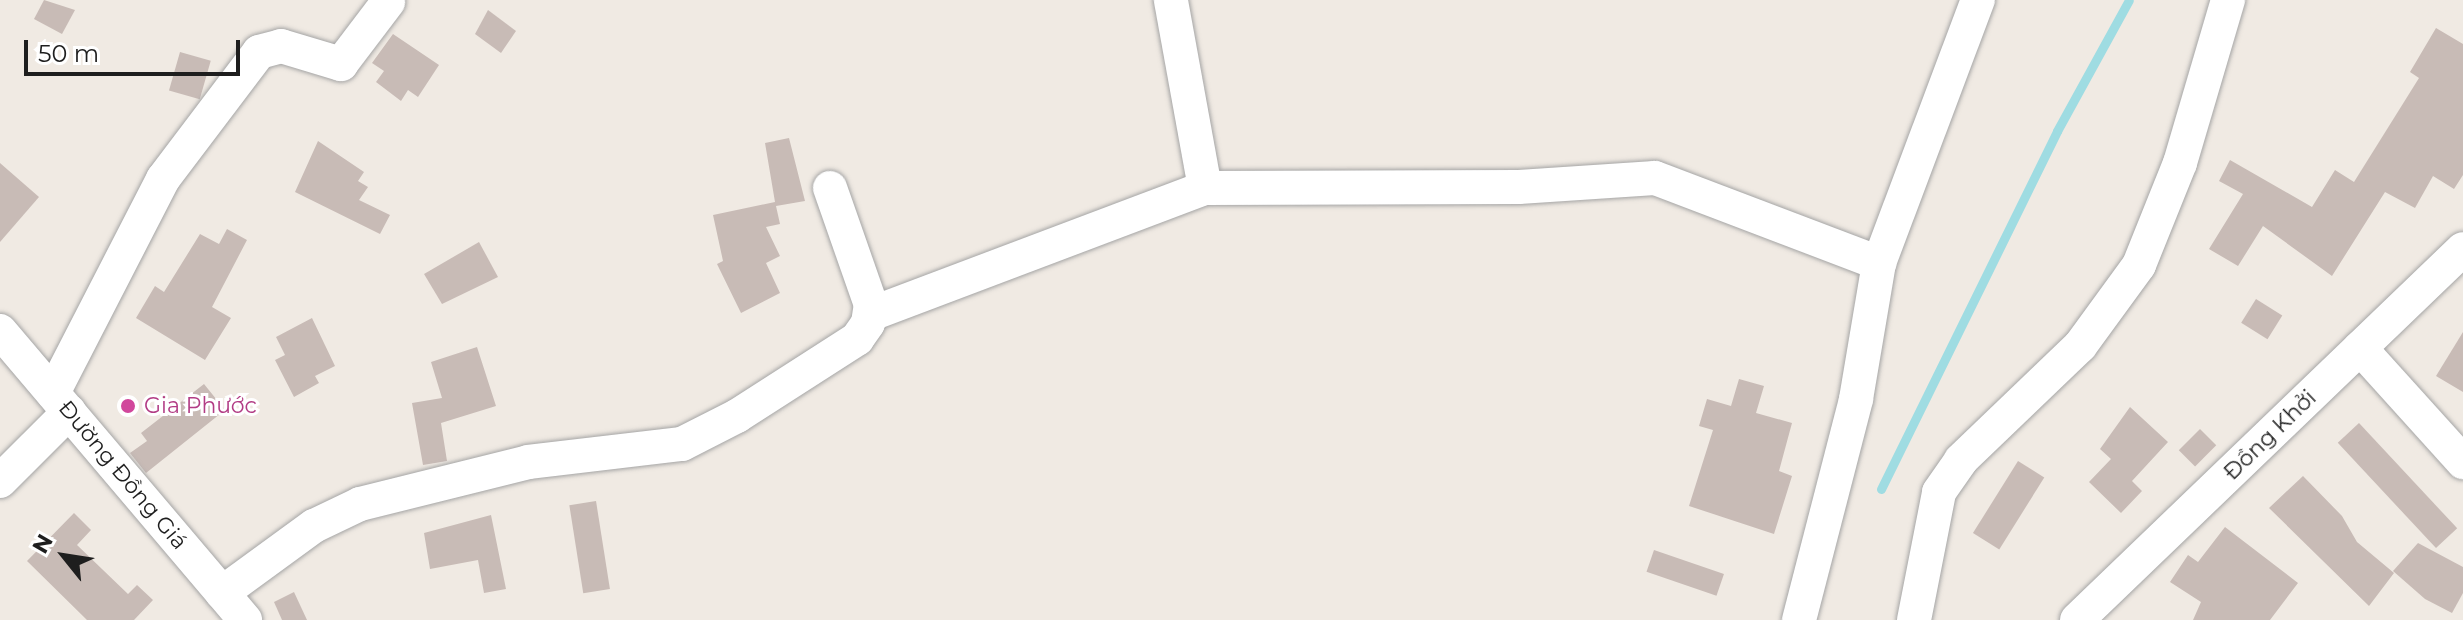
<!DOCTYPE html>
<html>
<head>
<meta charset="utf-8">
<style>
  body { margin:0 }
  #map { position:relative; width:2463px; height:620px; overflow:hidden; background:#f0eae3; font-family:Montserrat,sans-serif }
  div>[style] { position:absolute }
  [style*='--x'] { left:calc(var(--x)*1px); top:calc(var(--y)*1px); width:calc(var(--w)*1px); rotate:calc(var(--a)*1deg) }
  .stream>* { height:9px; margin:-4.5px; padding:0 4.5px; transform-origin:4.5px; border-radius:4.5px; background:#9fdce2 }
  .building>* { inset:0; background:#c8bbb6; transform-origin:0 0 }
  .roads { filter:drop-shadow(0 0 2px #a5a5a5) drop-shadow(0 0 2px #a5a5a5) }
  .minor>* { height:34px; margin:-17px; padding:0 17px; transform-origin:17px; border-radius:17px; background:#fff }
  .dots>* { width:22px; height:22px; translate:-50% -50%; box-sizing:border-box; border:4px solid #fff; border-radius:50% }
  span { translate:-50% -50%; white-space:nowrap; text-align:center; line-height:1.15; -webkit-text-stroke:6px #fff; paint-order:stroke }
  .hotel-label { font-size:22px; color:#b23c85 }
  .left { translate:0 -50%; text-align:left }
  .street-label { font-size:22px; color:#1e1e1e }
  .north { position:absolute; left:24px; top:516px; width:80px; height:80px; -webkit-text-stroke:6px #fff; paint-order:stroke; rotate:300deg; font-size:22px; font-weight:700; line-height:32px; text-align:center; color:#1e1e1e }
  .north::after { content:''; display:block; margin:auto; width:28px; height:36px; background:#1e1e1e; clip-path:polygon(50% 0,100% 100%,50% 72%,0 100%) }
  .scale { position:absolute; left:24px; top:40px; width:216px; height:36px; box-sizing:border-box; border:4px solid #1e1e1e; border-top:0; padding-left:10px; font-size:24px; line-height:28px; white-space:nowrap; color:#1e1e1e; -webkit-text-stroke:6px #fff; paint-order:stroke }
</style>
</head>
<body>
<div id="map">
  <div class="stream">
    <div style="--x:1881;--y:489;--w:399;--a:-63.8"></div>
    <div style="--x:2057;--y:131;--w:149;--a:-61.2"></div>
  </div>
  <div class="building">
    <div style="clip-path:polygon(44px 0,75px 10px,62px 34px,34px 19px)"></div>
    <div style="clip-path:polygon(488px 10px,516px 31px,501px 53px,475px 34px)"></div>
    <div style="clip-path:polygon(2436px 28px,2463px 44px,2463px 175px,2454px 189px,2433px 176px,2415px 208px,2385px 192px,2332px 276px,2263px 226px,2238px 266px,2209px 249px,2243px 194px,2219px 181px,2230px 160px,2312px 207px,2335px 170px,2354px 182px,2419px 78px,2410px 72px)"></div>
    <div style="clip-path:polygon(393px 34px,439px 65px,418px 97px,408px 90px,401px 101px,376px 82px,384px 71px,372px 63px)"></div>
    <div style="left:180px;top:52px;width:32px;height:40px;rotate:16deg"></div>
    <div style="clip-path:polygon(789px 138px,805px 201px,776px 206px,780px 224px,766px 227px,780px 256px,766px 263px,780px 293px,741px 313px,717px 264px,723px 261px,713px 215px,775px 202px,765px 143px)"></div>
    <div style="clip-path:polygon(318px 141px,364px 172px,358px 181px,368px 187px,359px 200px,390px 215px,380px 234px,295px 192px)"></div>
    <div style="clip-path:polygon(0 163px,39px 197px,0 242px)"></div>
    <div style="clip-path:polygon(227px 229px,247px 240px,212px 307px,231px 318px,205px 360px,136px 318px,155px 286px,164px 292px,200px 234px,219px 244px)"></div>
    <div style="clip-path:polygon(479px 242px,498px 277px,442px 304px,424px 274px)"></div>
    <div style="left:2256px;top:299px;width:31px;height:28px;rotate:32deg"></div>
    <div style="clip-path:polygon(312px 318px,335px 366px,315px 376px,319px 383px,294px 397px,275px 360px,285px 355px,276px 337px)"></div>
    <div style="clip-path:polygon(2463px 332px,2463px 392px,2436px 376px)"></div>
    <div style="clip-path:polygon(477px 347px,496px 406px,441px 423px,447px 461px,423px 465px,412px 403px,442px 398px,431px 362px)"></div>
    <div style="clip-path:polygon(1739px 379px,1764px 386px,1756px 413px,1792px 423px,1779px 471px,1792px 476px,1774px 534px,1689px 506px,1713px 430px,1699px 426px,1707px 399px,1731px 406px)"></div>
    <div style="clip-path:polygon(204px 384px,225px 410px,146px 473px,130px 453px,147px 441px,141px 433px)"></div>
    <div style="clip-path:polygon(2130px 407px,2168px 442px,2132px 481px,2142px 491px,2121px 513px,2089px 482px,2111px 459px,2100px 449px)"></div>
    <div style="left:2359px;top:423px;width:144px;height:29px;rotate:47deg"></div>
    <div style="left:2200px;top:429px;width:23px;height:30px;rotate:45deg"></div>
    <div style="left:2018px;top:461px;width:31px;height:85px;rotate:32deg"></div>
    <div style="clip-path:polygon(2303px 476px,2342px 516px,2357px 542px,2394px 573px,2369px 606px,2269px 508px)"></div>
    <div style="left:596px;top:501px;width:89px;height:27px;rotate:81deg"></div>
    <div style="clip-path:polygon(74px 513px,91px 530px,77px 545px,128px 594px,137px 585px,153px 600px,134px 620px,87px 620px,27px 561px)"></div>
    <div style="clip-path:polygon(491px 515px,506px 589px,484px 593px,478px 560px,430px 569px,424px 533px)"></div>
    <div style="clip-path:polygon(2225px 527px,2298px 583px,2270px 620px,2193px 620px,2201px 602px,2170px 582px,2188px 555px,2198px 562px)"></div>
    <div style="clip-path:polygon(2418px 543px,2463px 567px,2463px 593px,2452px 613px,2425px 599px,2393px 571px)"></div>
    <div style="left:1654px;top:550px;width:74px;height:23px;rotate:19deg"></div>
    <div style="clip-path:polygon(294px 592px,307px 620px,282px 620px,274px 602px)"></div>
  </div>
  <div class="roads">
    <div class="minor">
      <div style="--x:1205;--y:188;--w:314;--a:-0.2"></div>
      <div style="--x:1519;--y:187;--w:136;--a:-3.8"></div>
      <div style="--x:1655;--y:178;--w:240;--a:20.8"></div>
      <div style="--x:871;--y:314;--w:357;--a:-20.7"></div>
      <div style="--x:1205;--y:188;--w:191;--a:-100.3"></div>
      <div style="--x:0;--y:331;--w:379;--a:49.7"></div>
      <div style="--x:2360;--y:348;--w:154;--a:47.9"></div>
      <div style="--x:53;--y:393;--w:241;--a:-62.8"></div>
      <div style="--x:163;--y:179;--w:159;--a:-52.9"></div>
      <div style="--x:259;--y:52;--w:23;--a:-15"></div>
      <div style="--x:281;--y:46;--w:63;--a:16.7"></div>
      <div style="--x:341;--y:64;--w:78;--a:-52.8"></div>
      <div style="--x:0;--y:481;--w:98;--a:-45"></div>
      <div style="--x:222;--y:593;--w:114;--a:-36.1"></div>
      <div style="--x:314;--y:526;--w:51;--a:-25.6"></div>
      <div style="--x:360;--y:504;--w:173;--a:-14"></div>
      <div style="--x:528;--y:462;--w:155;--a:-6.7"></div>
      <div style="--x:682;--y:444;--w:62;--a:-27"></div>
      <div style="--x:737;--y:416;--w:143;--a:-32.7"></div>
      <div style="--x:857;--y:339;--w:19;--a:-55"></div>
      <div style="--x:868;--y:323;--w:18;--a:-81"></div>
      <div style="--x:871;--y:305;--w:124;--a:-109.3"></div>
      <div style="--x:1799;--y:620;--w:228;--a:-75.5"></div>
      <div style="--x:1856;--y:399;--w:138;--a:-80.4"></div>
      <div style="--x:1879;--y:263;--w:281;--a:-69.4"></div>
      <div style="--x:1914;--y:620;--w:130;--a:-78.9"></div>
      <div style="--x:1939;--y:492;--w:39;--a:-55"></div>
      <div style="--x:1961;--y:460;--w:165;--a:-43.8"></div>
      <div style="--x:2080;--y:346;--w:100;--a:-53.9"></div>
      <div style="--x:2139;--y:265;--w:110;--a:-68.1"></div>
      <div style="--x:2180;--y:163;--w:170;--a:-73.6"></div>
      <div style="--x:2077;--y:620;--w:535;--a:-43.86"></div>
    </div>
  </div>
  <div class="dots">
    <div style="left:128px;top:406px;background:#d1479c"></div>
  </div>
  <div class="hotel-label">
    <span class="left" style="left:144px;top:406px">Gia Phước</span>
  </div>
  <div class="street-label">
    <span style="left:2270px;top:435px;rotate:-44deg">Đồng Khởi</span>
    <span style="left:123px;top:475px;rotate:50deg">Đường Đồng Giá</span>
  </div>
  <div class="north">N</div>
  <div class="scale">50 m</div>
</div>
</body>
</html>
